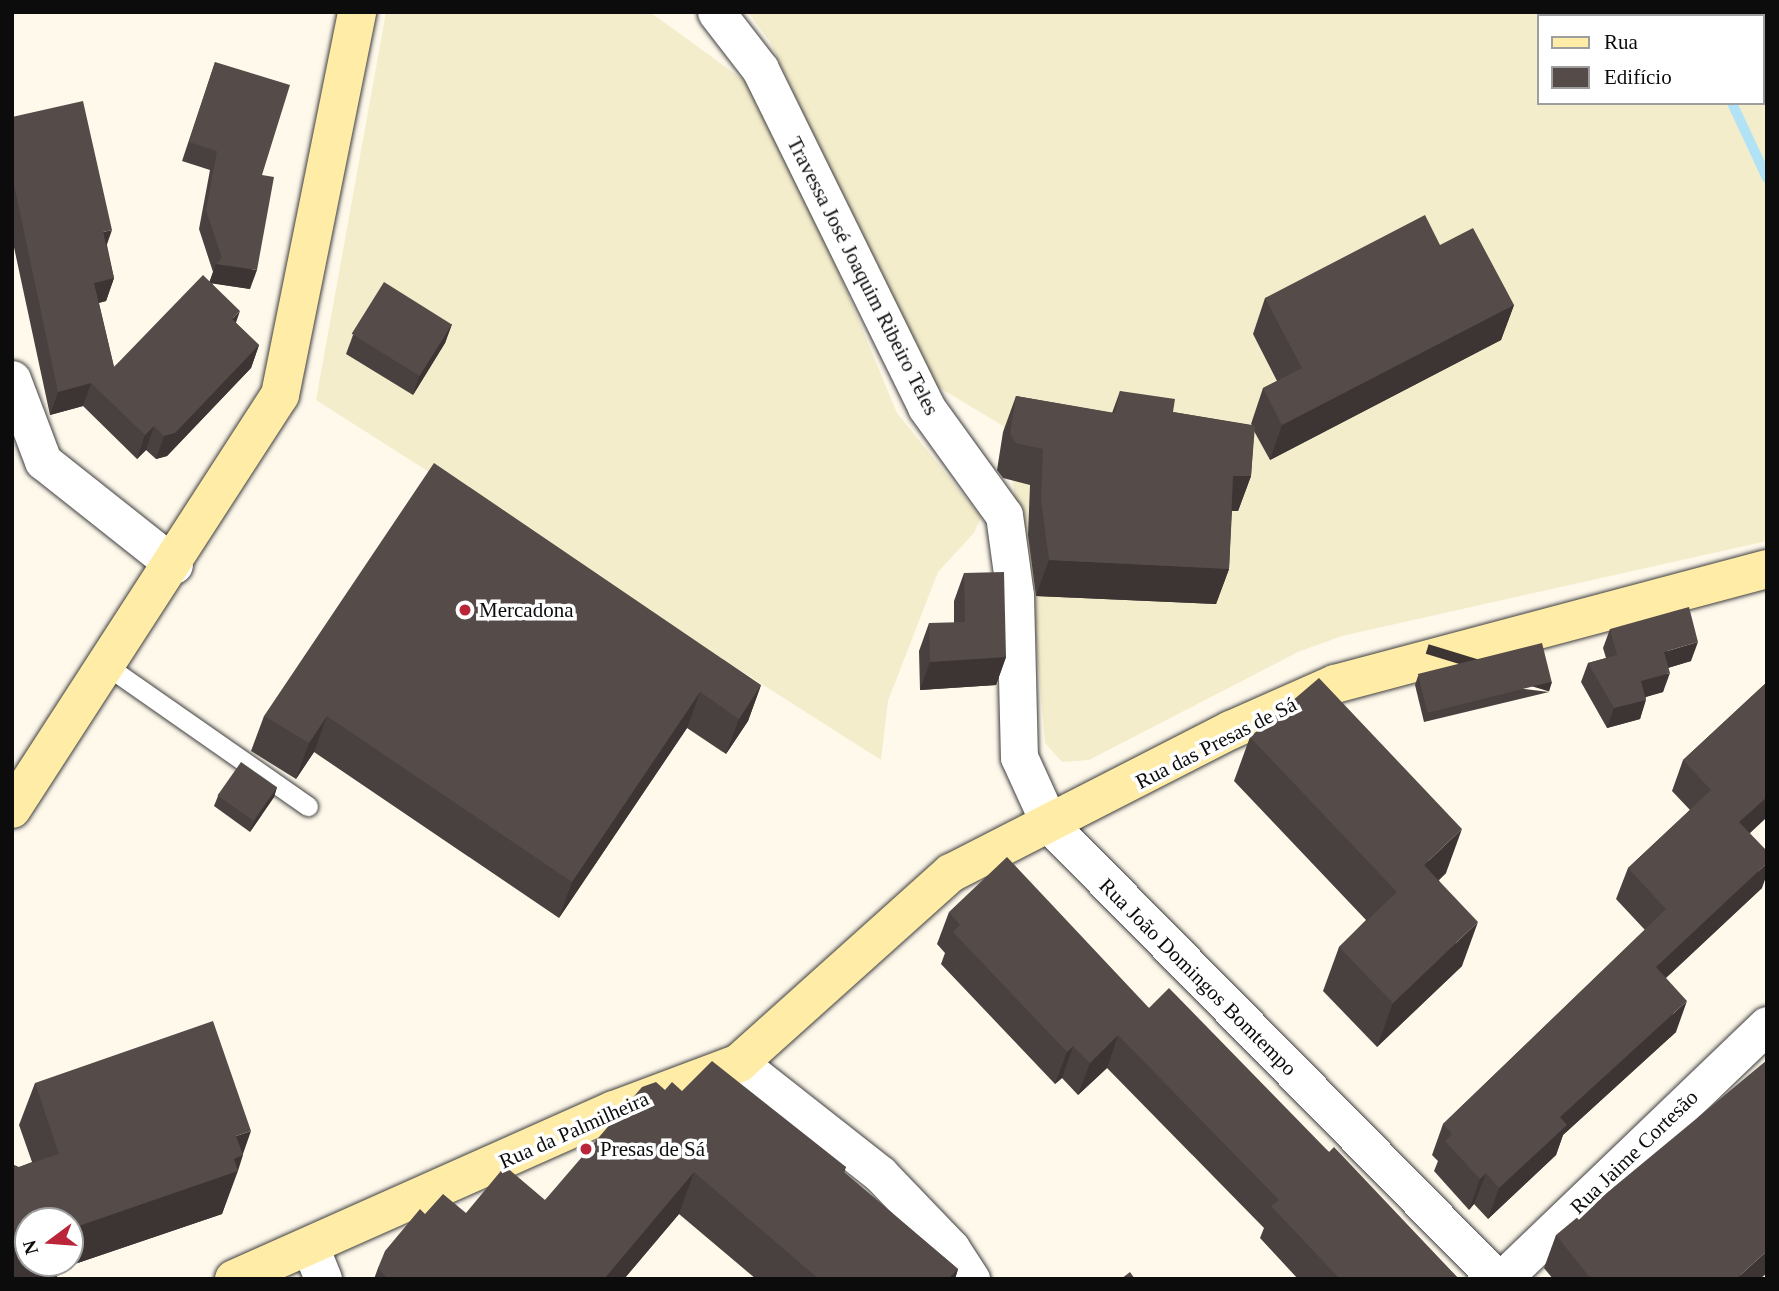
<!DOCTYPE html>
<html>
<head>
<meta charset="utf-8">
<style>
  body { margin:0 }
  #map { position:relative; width:1779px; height:1291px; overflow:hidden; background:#fff9ec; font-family:"Times New Roman",serif }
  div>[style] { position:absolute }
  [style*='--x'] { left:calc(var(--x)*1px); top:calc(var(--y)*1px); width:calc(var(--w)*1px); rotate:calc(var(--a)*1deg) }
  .farmland>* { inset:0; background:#f4edcc }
  .stream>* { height:10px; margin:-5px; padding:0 5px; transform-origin:5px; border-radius:5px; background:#b1e2f6 }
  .roads { filter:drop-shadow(0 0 2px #3f3f3f) drop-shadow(0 0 2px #3f3f3f) }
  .lane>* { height:19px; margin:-9.5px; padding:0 9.5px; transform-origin:9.5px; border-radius:9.5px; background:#fff }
  .street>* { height:37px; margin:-18.5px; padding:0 18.5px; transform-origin:18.5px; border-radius:18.5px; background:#fff }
  .secondary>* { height:38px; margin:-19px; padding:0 19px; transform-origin:19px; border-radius:19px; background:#ffeda7 }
  .wall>* { inset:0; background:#49413f }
  .shaded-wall>* { inset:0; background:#3c3533; transform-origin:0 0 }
  .building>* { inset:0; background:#554c49; transform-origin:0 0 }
  .dots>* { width:19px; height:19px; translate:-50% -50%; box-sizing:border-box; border:4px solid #fff; border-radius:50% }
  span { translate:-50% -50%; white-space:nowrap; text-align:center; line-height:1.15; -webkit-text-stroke:7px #fff; paint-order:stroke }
  .street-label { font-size:21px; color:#0c0c0c }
  .poi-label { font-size:21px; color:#0c0c0c }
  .left { translate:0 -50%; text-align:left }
  .frame { position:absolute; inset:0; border:14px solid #0c0c0c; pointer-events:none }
  .legend { position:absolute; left:1537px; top:14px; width:228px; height:91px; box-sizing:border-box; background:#fff; border:2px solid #9e9e9e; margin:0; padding:9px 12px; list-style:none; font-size:21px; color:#0c0c0c }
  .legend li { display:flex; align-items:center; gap:14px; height:35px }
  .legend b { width:35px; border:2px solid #9e9e9e }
  .north { position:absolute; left:14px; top:1207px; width:70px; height:70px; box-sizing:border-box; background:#fff; border:2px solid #9e9e9e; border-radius:50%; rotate:254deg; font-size:19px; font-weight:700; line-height:28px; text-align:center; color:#0c0c0c }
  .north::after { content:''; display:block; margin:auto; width:24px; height:32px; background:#bb2539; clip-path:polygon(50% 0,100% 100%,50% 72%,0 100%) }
</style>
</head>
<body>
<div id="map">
  <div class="farmland">
    <div style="clip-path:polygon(386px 12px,650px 12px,749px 84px,814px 213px,897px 413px,981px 517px,974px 533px,938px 572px,888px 701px,881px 760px,316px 400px)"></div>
    <div style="clip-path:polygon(evenodd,748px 12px,1767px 12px,1767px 541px,1342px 636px,1298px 652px,1089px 760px,1062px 762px,1045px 743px,1032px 597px,1003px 426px,927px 380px,770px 42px,748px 12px,1539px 16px,1763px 16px,1763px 103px,1539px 103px,1539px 16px)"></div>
  </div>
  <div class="stream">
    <div style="--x:1655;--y:12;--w:4;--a:63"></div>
    <div style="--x:1732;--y:103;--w:83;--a:65"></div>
  </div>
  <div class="roads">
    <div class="lane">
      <div style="--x:107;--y:666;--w:245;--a:34.9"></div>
    </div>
    <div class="street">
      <div style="--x:716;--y:12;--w:72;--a:52.3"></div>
      <div style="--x:760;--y:69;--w:377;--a:63.8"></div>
      <div style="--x:926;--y:407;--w:133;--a:54.2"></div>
      <div style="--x:1004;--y:515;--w:81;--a:82.2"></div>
      <div style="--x:1015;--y:595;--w:162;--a:88.6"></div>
      <div style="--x:1019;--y:757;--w:75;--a:65.5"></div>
      <div style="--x:1050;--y:825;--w:637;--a:45.45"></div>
      <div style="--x:12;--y:379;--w:88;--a:69.3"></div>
      <div style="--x:43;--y:461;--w:167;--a:38.4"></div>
      <div style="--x:739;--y:1063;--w:179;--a:38.2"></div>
      <div style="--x:880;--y:1174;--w:103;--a:46.2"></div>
      <div style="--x:951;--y:1248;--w:37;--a:57"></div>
      <div style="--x:311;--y:1249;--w:32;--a:68"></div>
      <div style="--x:1502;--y:1279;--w:367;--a:-43.8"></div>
    </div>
    <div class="secondary">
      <div style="--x:12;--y:809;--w:493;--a:-57.1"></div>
      <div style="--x:280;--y:395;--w:391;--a:-78.6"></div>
      <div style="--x:234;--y:1279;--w:416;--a:-24"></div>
      <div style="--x:614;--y:1110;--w:134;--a:-20.6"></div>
      <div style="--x:739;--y:1063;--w:285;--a:-41.9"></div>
      <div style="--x:951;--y:873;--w:314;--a:-27.1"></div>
      <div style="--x:1231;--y:730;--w:114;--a:-23.9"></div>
      <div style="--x:1335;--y:684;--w:447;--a:-14.9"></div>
    </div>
  </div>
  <div class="wall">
    <div style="clip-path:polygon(215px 62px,262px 175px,250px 289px,212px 283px,236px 323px,259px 345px,251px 368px,167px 456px,156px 459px,146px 450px,137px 459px,83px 406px,50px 415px,12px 238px,12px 117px,107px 245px,114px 278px,106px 301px,99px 303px,114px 367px,210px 281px,213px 272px,199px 229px,210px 170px,182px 161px)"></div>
    <div style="clip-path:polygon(1440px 245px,1514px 305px,1501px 340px,1270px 460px,1254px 431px,1251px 476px,1238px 511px,1232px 511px,1229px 569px,1216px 604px,1036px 596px,1028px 535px,1030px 485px,1003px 478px,997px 470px,1003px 432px,1016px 396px,1112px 413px,1120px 391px,1173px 412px,1252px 425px,1251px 424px,1263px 388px,1277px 381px,1253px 334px,1265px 298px)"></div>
    <div style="clip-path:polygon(452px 324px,445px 343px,413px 395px,346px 354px,353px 335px)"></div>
    <div style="clip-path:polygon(964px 573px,1006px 657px,996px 685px,920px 690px,919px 651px,929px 623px,954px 623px,954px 601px)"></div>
    <div style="clip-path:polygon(1610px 629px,1691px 661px,1668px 668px,1663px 692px,1646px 697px,1640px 719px,1607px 728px,1581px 682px,1588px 663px,1606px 658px,1603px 648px)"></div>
    <div style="clip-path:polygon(1418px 676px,1549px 692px,1424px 722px,1415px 685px)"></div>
    <div style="clip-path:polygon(1767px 682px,1767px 817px,1750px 833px,1762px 888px,1666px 978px,1676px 1032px,1563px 1135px,1556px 1155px,1488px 1219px,1474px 1204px,1469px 1210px,1434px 1171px,1438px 1161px,1432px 1155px,1443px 1124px,1645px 930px,1616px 899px,1628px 868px,1690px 810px,1672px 791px,1683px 760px)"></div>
    <div style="clip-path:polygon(761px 685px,748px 721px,726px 754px,687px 728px,559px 918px,314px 752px,296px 779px,251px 751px,264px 716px)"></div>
    <div style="clip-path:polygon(1250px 737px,1446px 873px,1439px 880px,1462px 966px,1377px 1047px,1323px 991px,1339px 947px,1366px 920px,1234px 781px)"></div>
    <div style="clip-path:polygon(277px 787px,274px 797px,250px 832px,214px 806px,218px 796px)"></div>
    <div style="clip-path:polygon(949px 912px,1149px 1008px,1329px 1152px,1459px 1279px,1298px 1279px,1260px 1238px,1264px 1228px,1107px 1068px,1078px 1095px,1062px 1078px,1055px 1084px,941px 964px,945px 953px,937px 944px)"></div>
    <div style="clip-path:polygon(35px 1083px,242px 1154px,243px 1155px,238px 1171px,222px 1214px,60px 1269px,19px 1167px,32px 1162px,19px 1125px)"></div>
    <div style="clip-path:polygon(682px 1091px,846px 1167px,844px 1173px,958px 1269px,955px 1279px,756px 1279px,679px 1214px,624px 1279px,374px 1279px,378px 1268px,425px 1214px,466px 1213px,545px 1200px)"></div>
    <div style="clip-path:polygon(1556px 1235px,1760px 1279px,1553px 1279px,1544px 1268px)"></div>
  </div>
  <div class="shaded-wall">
    <div style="clip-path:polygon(112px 230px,104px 253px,103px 232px)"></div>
    <div style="clip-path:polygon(216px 264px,257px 270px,250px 289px,209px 283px)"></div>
    <div style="clip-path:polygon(114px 278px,106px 301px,85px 306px,94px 283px)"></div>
    <div style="clip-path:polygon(1514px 305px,1501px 340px,1270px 460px,1282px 425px)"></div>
    <div style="clip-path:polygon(240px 311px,232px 334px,232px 319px)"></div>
    <div style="clip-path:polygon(452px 324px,445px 343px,413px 395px,419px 376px)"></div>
    <div style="clip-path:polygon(259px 345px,251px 368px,167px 456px,156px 459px,164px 436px)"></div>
    <div style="clip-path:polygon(91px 383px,83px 406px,50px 415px,58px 392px)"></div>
    <div style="clip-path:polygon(154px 426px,146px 450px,137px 459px,145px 435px)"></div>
    <div style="clip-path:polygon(1233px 476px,1251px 476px,1238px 511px,1220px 511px)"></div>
    <div style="clip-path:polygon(1049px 560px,1229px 569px,1216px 604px,1036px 596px)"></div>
    <div style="clip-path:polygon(1698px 642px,1691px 661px,1657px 671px,1664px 652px)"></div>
    <div style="clip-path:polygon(1006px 657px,996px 685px,920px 690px,930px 662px)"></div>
    <div style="clip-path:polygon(1670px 673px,1663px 692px,1634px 700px,1641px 681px)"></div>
    <div style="left:1552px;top:682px;width:10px;height:129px;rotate:107deg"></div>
    <div style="clip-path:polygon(761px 685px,748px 721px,726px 754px,739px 719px)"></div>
    <div style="clip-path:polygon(700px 692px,687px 728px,559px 918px,572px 882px)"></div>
    <div style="clip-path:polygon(1646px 700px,1640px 719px,1607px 728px,1614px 708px)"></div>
    <div style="clip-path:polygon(327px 716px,314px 752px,296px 779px,309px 743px)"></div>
    <div style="clip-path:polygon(277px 787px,274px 797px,250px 832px,253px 823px)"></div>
    <div style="clip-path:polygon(1767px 797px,1767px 817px,1728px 853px,1739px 822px)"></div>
    <div style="clip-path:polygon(1462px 829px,1446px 873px,1408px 909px,1424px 865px)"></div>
    <div style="clip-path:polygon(1767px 863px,1767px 874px,1762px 888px,1644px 998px,1656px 967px)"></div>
    <div style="clip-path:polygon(1478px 922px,1462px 966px,1377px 1047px,1393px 1003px)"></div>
    <div style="clip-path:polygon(1687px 1001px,1676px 1032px,1563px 1135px,1556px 1155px,1488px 1219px,1499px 1188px,1560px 1117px)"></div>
    <div style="clip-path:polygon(1118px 1035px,1107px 1068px,1078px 1095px,1090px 1063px)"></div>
    <div style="clip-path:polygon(1073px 1046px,1062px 1078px,1055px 1084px,1067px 1052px)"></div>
    <div style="clip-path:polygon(251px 1131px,222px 1214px,60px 1269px,56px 1279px,12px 1279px,12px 1244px,28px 1244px,28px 1263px,70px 1263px,70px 1229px,236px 1136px)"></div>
    <div style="clip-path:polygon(694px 1172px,679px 1214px,624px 1279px,604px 1279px)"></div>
    <div style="clip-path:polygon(1486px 1173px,1474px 1204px,1469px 1210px,1480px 1179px)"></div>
    <div style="clip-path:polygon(1767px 1251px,1767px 1273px,1760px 1279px,1736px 1279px)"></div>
    <div style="clip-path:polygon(958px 1269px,955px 1279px,948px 1279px)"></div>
  </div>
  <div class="building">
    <div style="clip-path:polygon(215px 62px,290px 85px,262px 175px,274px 177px,257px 270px,216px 264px,222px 258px,206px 210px,217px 151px,189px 142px)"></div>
    <div style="clip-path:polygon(83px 101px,112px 230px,103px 232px,114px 278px,94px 283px,114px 367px,203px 275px,240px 311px,232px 319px,259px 345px,175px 433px,164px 436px,154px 426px,145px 435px,91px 383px,58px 392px,12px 175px,12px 117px)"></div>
    <div style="clip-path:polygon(1425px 215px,1440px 245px,1473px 228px,1514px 305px,1282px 425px,1263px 388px,1302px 368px,1265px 298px)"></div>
    <div style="left:384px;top:282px;width:80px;height:61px;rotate:32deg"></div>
    <div style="clip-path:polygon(1120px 391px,1175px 399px,1173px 412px,1255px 426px,1251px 476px,1233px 476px,1229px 569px,1049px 560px,1041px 499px,1043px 449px,1016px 443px,1010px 434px,1016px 396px,1115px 413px)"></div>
    <div style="clip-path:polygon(434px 463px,761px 685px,739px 719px,700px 692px,572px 882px,327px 716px,309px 743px,264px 716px)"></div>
    <div style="clip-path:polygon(1004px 572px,1006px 657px,930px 662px,929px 623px,965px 622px,964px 573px)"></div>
    <div style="clip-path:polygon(1689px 607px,1698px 642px,1664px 652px,1670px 673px,1641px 681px,1646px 700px,1614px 708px,1588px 663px,1617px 655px,1610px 629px)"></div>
    <div style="left:1542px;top:643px;width:40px;height:128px;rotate:76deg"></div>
    <div style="clip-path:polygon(1319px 678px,1462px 829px,1424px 865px,1478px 922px,1393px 1003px,1339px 947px,1397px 892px,1250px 737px)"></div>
    <div style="clip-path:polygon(1767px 682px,1767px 797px,1739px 822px,1767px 851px,1767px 863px,1656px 967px,1687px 1001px,1560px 1117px,1567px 1125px,1499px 1188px,1486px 1173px,1480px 1179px,1445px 1141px,1452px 1134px,1443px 1124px,1666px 909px,1628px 868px,1711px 790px,1683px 760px)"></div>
    <div style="left:241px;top:762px;width:44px;height:41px;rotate:35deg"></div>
    <div style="clip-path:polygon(1007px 857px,1149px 1008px,1169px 988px,1329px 1152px,1334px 1147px,1459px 1279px,1340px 1279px,1271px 1206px,1279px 1200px,1118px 1035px,1090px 1063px,1073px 1046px,1067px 1052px,953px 932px,960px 925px,949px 912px)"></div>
    <div style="clip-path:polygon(213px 1021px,251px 1131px,236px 1136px,243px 1155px,234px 1159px,238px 1171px,70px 1229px,70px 1221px,28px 1221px,28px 1244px,12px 1244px,12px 1164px,19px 1167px,59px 1154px,35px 1083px)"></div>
    <div style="clip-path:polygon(1767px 1060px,1767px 1251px,1736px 1279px,1591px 1279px,1556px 1235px)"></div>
    <div style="clip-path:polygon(712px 1061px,846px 1167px,843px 1171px,958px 1269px,948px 1279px,819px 1279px,694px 1172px,604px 1279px,388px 1279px,378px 1268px,385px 1251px,420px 1209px,425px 1214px,443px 1194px,466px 1213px,505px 1166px,545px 1200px,642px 1087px,656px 1082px,665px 1090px,672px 1082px,682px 1091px)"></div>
    <div style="clip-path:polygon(1130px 1272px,1135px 1279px,1121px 1279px)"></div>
  </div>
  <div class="dots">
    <div style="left:465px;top:610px;background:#bb2539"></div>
    <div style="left:586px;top:1149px;background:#bb2539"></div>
  </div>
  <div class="street-label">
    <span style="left:863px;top:276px;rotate:63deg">Travessa José Joaquim Ribeiro Teles</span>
    <span style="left:1216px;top:743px;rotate:-27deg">Rua das Presas de Sá</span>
    <span style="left:1198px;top:977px;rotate:45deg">Rua João Domingos Bomtempo</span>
    <span style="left:574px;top:1130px;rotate:-24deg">Rua da Palmilheira</span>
    <span style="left:1634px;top:1152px;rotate:-44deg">Rua Jaime Cortesão</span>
  </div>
  <div class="poi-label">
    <span class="left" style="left:479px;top:610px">Mercadona</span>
    <span class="left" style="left:600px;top:1149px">Presas de Sá</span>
  </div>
  <div class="frame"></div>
  <ul class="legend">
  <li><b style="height:9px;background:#ffeda7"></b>Rua</li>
  <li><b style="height:19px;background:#554c49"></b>Edifício</li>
  </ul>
  <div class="north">N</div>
</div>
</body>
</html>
